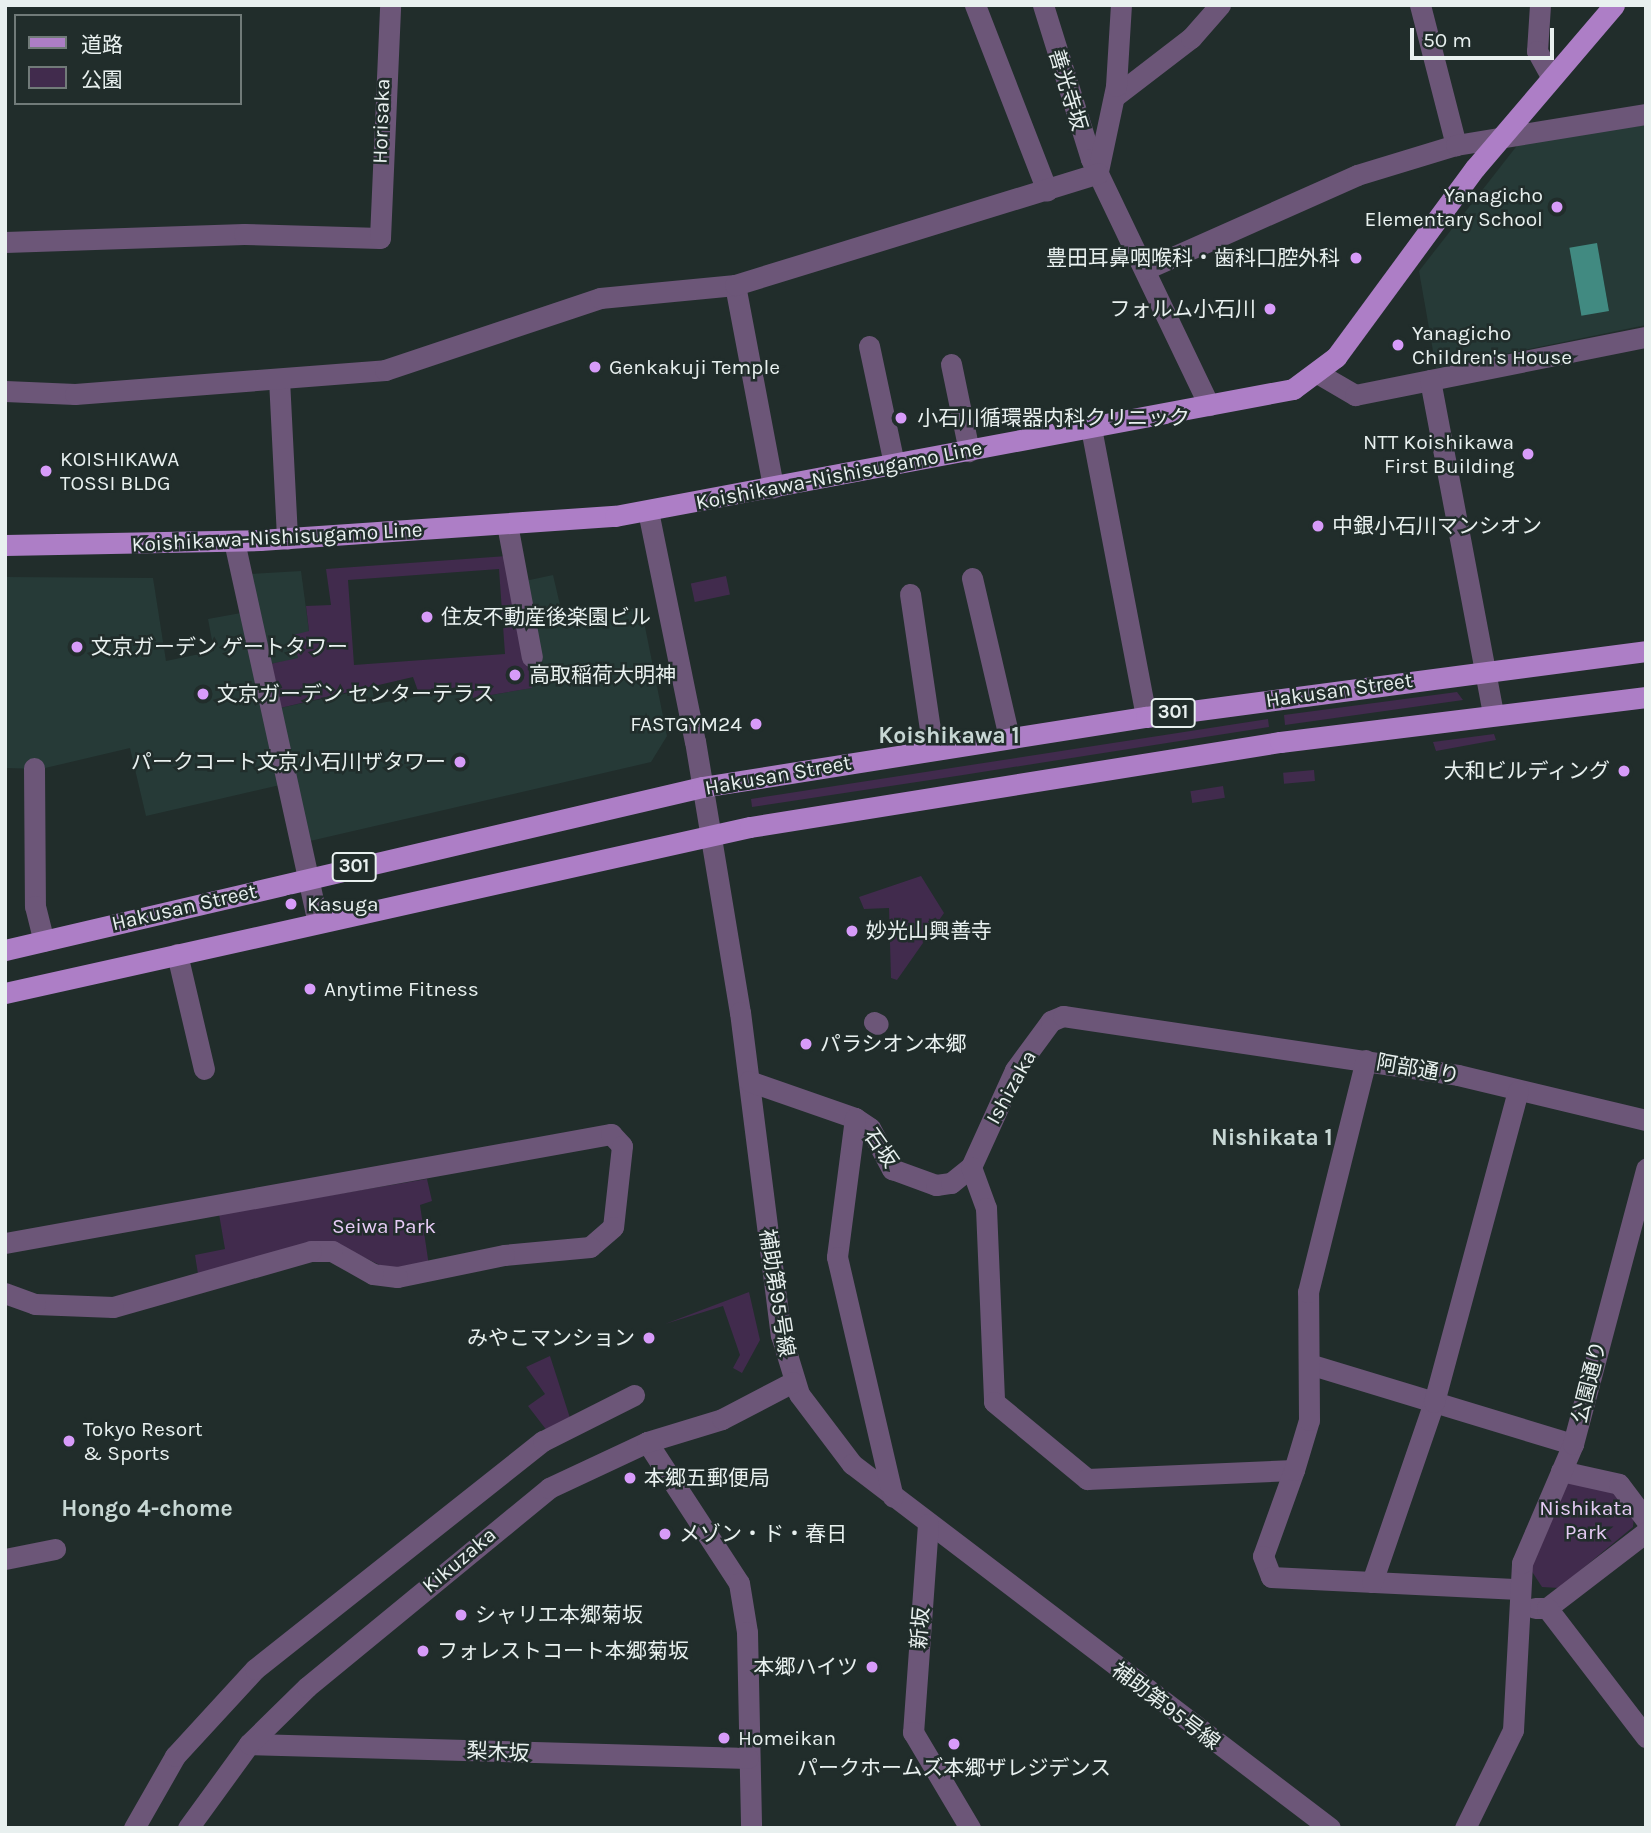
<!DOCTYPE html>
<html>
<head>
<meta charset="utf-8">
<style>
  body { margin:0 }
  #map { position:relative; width:1651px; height:1833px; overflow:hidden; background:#212d2b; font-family:Karla,"Noto Sans JP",sans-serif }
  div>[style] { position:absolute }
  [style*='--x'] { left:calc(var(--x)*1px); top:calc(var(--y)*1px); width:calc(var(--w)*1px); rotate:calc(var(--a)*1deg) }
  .built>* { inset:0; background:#263a37 }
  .green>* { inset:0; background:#412b4d; transform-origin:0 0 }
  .water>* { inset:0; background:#418a81; transform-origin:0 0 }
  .minor>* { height:21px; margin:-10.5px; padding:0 10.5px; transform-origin:10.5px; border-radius:10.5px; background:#6c5678 }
  .major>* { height:21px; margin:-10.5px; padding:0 10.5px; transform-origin:10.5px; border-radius:10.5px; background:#ad7ec6 }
  .dots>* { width:19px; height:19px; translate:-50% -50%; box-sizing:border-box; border:4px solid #212d2b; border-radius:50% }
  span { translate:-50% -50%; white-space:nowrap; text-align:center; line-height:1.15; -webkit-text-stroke:5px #212d2b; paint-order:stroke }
  .shield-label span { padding:2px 5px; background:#212d2b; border:2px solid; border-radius:5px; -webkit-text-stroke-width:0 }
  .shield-label { font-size:19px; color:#e8f0ef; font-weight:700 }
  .street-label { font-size:21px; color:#e8f0ef }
  .poi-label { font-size:21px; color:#e8f0ef }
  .right { translate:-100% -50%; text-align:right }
  .left { translate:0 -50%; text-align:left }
  .park-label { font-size:21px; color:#e7ccf6 }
  .neighbourhood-label { font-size:23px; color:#c7d7d4; font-weight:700 }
  .frame { position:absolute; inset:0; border:7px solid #e8f0ef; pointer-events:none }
  .legend { position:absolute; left:14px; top:14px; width:228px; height:91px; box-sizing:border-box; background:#212d2b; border:2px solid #717b79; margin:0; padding:9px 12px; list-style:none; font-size:21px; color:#e8f0ef }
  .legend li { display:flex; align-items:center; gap:14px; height:35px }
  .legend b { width:35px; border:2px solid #717b79 }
  .scale { position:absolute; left:1410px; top:28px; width:144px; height:32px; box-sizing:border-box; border:4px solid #e8f0ef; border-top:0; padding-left:9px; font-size:21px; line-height:24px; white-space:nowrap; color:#e8f0ef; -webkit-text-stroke:5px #212d2b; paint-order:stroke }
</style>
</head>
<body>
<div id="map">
  <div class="built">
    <div style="clip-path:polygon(1646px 125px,1646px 325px,1436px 368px,1419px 271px,1519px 143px)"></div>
    <div style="clip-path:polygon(301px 571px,309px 631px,298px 659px,270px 664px,250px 574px)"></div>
    <div style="clip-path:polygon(553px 575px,564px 622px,641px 607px,667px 736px,651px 762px,310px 841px,280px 708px,372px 688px,375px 704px,471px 687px,474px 698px,531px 688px,525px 581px)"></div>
    <div style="clip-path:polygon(5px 577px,153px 578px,166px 661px,214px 651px,208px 619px,241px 613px,280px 785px,146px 816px,130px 748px,41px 769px,5px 768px)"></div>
  </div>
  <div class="green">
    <div style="clip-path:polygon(evenodd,507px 556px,532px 688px,473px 698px,471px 687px,419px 694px,413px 677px,280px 708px,270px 664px,298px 658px,293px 635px,309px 631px,306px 606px,331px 605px,326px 569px,507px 556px,499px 569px,505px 654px,354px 665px,348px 580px,499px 569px)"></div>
    <div style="left:726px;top:576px;width:19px;height:36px;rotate:78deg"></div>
    <div style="clip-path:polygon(1457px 692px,1463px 700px,1285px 725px,1284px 715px)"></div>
    <div style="clip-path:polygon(1268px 719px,1269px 727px,963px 775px,752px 807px,751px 799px)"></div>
    <div style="clip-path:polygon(1494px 734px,1496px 740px,1436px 751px,1433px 742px)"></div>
    <div style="left:1314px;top:770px;width:11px;height:31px;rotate:85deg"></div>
    <div style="left:1223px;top:786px;width:12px;height:33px;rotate:81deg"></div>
    <div style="clip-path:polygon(921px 876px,944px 913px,897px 980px,891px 978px,889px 908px,864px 909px,859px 897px)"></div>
    <div style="clip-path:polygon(427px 1179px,432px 1201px,420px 1205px,429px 1266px,390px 1270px,353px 1252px,198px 1274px,195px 1255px,225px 1249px,219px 1214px)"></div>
    <div style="clip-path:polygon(749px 1292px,760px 1340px,742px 1373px,733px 1368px,740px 1355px,723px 1306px,665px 1324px)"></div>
    <div style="clip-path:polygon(550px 1356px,570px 1418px,548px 1432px,528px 1406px,545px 1394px,526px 1367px)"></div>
    <div style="clip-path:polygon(1568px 1483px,1617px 1493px,1634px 1516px,1633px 1527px,1559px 1588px,1542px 1587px,1529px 1567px)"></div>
  </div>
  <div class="water">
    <div style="left:1597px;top:243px;width:69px;height:28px;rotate:80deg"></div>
  </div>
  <div class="minor">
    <div style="--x:975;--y:5;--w:199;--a:68.8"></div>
    <div style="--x:1043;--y:5;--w:161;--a:72.7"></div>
    <div style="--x:1091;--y:159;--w:273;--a:64.4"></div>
    <div style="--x:1420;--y:5;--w:145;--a:75.6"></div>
    <div style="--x:1540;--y:5;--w:46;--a:93.7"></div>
    <div style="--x:1537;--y:51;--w:29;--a:61"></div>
    <div style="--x:1114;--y:97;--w:97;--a:-37.5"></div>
    <div style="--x:1191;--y:38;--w:44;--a:-48.7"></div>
    <div style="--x:1098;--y:171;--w:87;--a:-78"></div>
    <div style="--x:1116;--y:86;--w:81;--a:-86.5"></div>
    <div style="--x:5;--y:242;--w:239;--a:-1.9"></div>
    <div style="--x:244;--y:234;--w:136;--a:1.7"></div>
    <div style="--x:380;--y:238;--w:233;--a:-87.5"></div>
    <div style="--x:1146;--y:269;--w:231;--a:-24"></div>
    <div style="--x:1357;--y:175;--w:103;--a:-16.9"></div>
    <div style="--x:1456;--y:145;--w:193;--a:-9.3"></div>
    <div style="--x:735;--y:285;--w:206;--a:79.3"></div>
    <div style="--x:869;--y:346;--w:121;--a:78"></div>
    <div style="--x:951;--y:364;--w:89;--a:78.3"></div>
    <div style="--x:1319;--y:374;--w:42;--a:30.3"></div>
    <div style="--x:1355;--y:395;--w:297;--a:-11.3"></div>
    <div style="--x:279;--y:379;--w:160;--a:87.1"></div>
    <div style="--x:1430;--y:380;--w:341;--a:79.3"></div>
    <div style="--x:5;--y:391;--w:70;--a:2.5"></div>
    <div style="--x:75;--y:394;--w:311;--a:-4.4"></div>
    <div style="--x:385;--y:370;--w:227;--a:-18.5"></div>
    <div style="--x:600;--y:298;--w:136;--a:-5.5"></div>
    <div style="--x:735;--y:285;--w:380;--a:-17.1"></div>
    <div style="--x:1091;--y:428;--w:294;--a:79.2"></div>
    <div style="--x:648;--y:511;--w:235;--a:78.5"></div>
    <div style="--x:695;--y:741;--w:275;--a:80.6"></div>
    <div style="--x:740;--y:1012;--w:326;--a:82.8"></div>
    <div style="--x:781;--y:1335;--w:62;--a:73"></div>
    <div style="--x:799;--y:1394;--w:88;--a:52.9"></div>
    <div style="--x:852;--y:1464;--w:601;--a:37.29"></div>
    <div style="--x:507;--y:524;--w:135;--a:79.4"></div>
    <div style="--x:234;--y:541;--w:390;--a:77.6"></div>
    <div style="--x:972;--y:578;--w:163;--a:76.9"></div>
    <div style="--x:910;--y:594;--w:157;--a:81.6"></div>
    <div style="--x:34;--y:768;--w:138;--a:89.6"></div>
    <div style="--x:35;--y:906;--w:36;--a:76"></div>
    <div style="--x:177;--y:954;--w:118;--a:76.8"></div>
    <div style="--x:874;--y:1022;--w:4;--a:27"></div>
    <div style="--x:749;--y:1081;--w:112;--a:19.2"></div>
    <div style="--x:855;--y:1118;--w:18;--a:34"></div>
    <div style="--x:870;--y:1128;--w:47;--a:61.8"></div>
    <div style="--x:892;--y:1169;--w:47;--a:20"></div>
    <div style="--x:936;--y:1185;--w:15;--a:-8"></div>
    <div style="--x:951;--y:1183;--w:26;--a:-39"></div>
    <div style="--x:971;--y:1167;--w:107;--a:-65.6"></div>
    <div style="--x:1015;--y:1070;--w:61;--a:-53.7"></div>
    <div style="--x:1051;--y:1021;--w:13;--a:-23"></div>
    <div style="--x:1063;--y:1016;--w:399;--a:8.5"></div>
    <div style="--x:1458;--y:1075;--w:193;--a:13.5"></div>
    <div style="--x:855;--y:1118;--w:140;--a:97.4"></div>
    <div style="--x:837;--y:1257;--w:246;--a:76.9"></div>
    <div style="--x:971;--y:1167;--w:44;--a:69.9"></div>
    <div style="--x:986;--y:1208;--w:194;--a:87.6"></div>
    <div style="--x:994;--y:1402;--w:121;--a:39.6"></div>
    <div style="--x:1087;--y:1479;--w:207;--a:-2.5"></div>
    <div style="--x:1294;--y:1470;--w:91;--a:109.8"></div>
    <div style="--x:1263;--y:1556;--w:22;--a:69"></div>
    <div style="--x:1271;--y:1577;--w:248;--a:2.8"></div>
    <div style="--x:5;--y:1243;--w:616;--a:-10.2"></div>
    <div style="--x:611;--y:1134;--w:16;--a:47"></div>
    <div style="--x:622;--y:1146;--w:81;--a:96.3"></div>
    <div style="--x:613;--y:1227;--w:30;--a:139"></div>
    <div style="--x:590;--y:1247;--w:86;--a:174.7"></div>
    <div style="--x:504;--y:1255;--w:109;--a:168.4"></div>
    <div style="--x:397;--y:1277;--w:24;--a:-173"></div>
    <div style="--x:373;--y:1274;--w:47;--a:-150.7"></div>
    <div style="--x:332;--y:1251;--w:21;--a:180"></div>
    <div style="--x:311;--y:1251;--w:206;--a:164.2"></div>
    <div style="--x:113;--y:1307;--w:78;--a:-177.8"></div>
    <div style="--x:35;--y:1304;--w:32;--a:-160"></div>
    <div style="--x:1309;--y:1364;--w:276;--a:16.9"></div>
    <div style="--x:647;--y:1442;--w:168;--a:56.9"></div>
    <div style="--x:739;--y:1583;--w:50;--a:80.7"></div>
    <div style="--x:747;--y:1632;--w:196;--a:88.8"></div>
    <div style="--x:1294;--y:1470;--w:52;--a:-73.3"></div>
    <div style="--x:1309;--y:1420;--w:128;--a:-90.4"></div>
    <div style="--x:1308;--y:1292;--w:239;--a:-76"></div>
    <div style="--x:1561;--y:1471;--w:59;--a:12.6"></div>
    <div style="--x:1619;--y:1484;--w:45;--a:53.1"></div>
    <div style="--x:928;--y:1524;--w:209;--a:94.1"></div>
    <div style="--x:913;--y:1732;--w:112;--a:59.3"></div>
    <div style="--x:5;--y:1559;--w:51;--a:-11.3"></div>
    <div style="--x:1372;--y:1582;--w:190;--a:-71"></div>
    <div style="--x:1434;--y:1402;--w:322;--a:-74.9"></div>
    <div style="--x:1535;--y:1608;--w:12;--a:0"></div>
    <div style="--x:1547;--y:1608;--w:125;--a:-37.5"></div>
    <div style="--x:1547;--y:1608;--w:163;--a:52.5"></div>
    <div style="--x:249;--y:1744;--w:499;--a:1.6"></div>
    <div style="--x:134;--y:1828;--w:83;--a:-60.3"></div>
    <div style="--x:175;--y:1756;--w:118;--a:-47.4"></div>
    <div style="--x:255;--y:1669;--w:367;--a:-38.4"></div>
    <div style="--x:543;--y:1441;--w:102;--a:-26.8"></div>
    <div style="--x:188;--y:1828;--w:104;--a:-54"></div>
    <div style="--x:249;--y:1744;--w:81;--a:-44.5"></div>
    <div style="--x:307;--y:1687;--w:313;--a:-39.4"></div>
    <div style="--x:549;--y:1488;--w:108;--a:-25.1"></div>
    <div style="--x:647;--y:1442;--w:78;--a:-17"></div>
    <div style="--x:722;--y:1419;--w:80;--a:-27.5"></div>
    <div style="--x:1465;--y:1828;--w:109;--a:-63.9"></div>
    <div style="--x:1513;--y:1730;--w:167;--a:-86.9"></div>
    <div style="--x:1522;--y:1563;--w:129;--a:-66.8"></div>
    <div style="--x:1573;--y:1444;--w:285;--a:-75.1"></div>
  </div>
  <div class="major">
    <div style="--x:5;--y:545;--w:255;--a:-1.1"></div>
    <div style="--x:260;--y:540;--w:356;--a:-3.9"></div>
    <div style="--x:615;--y:516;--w:690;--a:-10.61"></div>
    <div style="--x:1293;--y:389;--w:54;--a:-36.7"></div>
    <div style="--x:1336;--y:357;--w:235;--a:-53.7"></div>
    <div style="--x:1475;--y:168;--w:214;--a:-49.5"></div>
    <div style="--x:5;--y:950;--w:716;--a:-13.16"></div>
    <div style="--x:702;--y:787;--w:449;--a:-9"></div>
    <div style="--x:1146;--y:717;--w:504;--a:-7.52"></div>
    <div style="--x:5;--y:993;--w:763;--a:-12.56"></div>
    <div style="--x:750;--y:827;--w:537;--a:-9.11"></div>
    <div style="--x:1280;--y:742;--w:369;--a:-7"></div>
  </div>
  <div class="dots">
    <div style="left:1557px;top:207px;background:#d79bf9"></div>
    <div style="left:1356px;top:258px;background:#d79bf9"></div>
    <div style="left:1270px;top:309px;background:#d79bf9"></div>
    <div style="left:1398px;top:345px;background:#d79bf9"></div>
    <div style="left:595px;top:367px;background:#d79bf9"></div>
    <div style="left:901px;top:418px;background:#d79bf9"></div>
    <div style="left:1528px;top:454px;background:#d79bf9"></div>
    <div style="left:46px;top:471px;background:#d79bf9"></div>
    <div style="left:1318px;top:526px;background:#d79bf9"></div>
    <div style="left:427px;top:617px;background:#d79bf9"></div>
    <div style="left:77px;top:647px;background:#d79bf9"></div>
    <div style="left:515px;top:675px;background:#d79bf9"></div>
    <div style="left:203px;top:694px;background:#d79bf9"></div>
    <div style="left:756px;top:724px;background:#d79bf9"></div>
    <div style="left:460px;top:762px;background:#d79bf9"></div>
    <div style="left:1624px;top:771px;background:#d79bf9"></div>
    <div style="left:291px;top:904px;background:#d79bf9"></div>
    <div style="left:852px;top:931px;background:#d79bf9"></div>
    <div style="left:310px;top:989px;background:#d79bf9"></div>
    <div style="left:806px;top:1044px;background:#d79bf9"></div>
    <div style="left:649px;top:1338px;background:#d79bf9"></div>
    <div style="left:69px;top:1441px;background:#d79bf9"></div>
    <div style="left:630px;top:1478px;background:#d79bf9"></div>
    <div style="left:665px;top:1534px;background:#d79bf9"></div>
    <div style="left:461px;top:1615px;background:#d79bf9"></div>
    <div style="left:423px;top:1651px;background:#d79bf9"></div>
    <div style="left:872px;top:1667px;background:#d79bf9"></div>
    <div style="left:724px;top:1738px;background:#d79bf9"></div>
    <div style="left:954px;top:1744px;background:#d79bf9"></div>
  </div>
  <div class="shield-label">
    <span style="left:1173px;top:713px">301</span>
    <span style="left:354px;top:867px">301</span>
  </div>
  <div class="street-label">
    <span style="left:1068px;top:90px;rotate:73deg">善光寺坂</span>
    <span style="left:381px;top:121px;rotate:-88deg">Horisaka</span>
    <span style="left:839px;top:475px;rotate:-11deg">Koishikawa-Nishisugamo Line</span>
    <span style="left:277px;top:537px;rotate:-3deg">Koishikawa-Nishisugamo Line</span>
    <span style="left:1339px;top:690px;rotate:-8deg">Hakusan Street</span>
    <span style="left:778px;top:775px;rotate:-10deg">Hakusan Street</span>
    <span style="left:184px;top:907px;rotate:-13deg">Hakusan Street</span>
    <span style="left:1418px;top:1069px;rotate:10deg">阿部通り</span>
    <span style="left:1011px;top:1087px;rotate:-61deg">Ishizaka</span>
    <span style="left:881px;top:1148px;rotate:55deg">石坂</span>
    <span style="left:777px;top:1293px;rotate:81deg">補助第95号線</span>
    <span style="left:1589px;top:1382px;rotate:-76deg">公園通り</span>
    <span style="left:459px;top:1560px;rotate:-40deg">Kikuzaka</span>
    <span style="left:920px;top:1628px;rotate:-86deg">新坂</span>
    <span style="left:1166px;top:1706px;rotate:37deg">補助第95号線</span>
    <span style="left:498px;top:1752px;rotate:3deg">梨木坂</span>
  </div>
  <div class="poi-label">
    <span class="right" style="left:1543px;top:207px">Yanagicho<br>Elementary School</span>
    <span class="right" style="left:1340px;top:258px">豊田耳鼻咽喉科・歯科口腔外科</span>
    <span class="right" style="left:1256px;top:309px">フォルム小石川</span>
    <span class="left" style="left:1412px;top:345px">Yanagicho<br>Children's House</span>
    <span class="left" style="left:609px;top:367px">Genkakuji Temple</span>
    <span class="left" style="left:917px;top:418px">小石川循環器内科クリニック</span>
    <span class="right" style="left:1514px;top:454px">NTT Koishikawa<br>First Building</span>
    <span class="left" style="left:60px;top:471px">KOISHIKAWA<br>TOSSI BLDG</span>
    <span class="left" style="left:1332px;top:526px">中銀小石川マンシオン</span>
    <span class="left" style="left:441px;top:617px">住友不動産後楽園ビル</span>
    <span class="left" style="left:91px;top:647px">文京ガーデン ゲートタワー</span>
    <span class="left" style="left:529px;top:675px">高取稲荷大明神</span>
    <span class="left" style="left:217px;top:694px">文京ガーデン センターテラス</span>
    <span class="right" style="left:742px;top:724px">FASTGYM24</span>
    <span class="right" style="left:446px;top:762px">パークコート文京小石川ザタワー</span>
    <span class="right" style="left:1610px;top:771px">大和ビルディング</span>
    <span class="left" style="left:307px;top:904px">Kasuga</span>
    <span class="left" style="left:866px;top:931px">妙光山興善寺</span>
    <span class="left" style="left:324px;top:989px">Anytime Fitness</span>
    <span class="left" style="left:820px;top:1044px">パラシオン本郷</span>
    <span class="right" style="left:635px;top:1338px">みやこマンション</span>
    <span class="left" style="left:83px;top:1441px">Tokyo Resort<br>&amp; Sports</span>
    <span class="left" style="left:644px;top:1478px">本郷五郵便局</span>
    <span class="left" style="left:679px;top:1534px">メゾン・ド・春日</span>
    <span class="left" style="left:475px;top:1615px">シャリエ本郷菊坂</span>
    <span class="left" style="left:437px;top:1651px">フォレストコート本郷菊坂</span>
    <span class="right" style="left:858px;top:1667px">本郷ハイツ</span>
    <span class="left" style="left:738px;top:1738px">Homeikan</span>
    <span style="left:954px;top:1768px">パークホームズ本郷ザレジデンス</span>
  </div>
  <div class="park-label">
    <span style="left:384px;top:1226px">Seiwa Park</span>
    <span style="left:1586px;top:1520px">Nishikata<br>Park</span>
  </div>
  <div class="neighbourhood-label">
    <span style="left:949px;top:736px">Koishikawa 1</span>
    <span style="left:1272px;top:1138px">Nishikata 1</span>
    <span style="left:147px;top:1509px">Hongo 4-chome</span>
  </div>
  <div class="frame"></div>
  <ul class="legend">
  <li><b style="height:9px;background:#ad7ec6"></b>道路</li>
  <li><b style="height:19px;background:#412b4d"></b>公園</li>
  </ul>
  <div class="scale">50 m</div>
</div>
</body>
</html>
